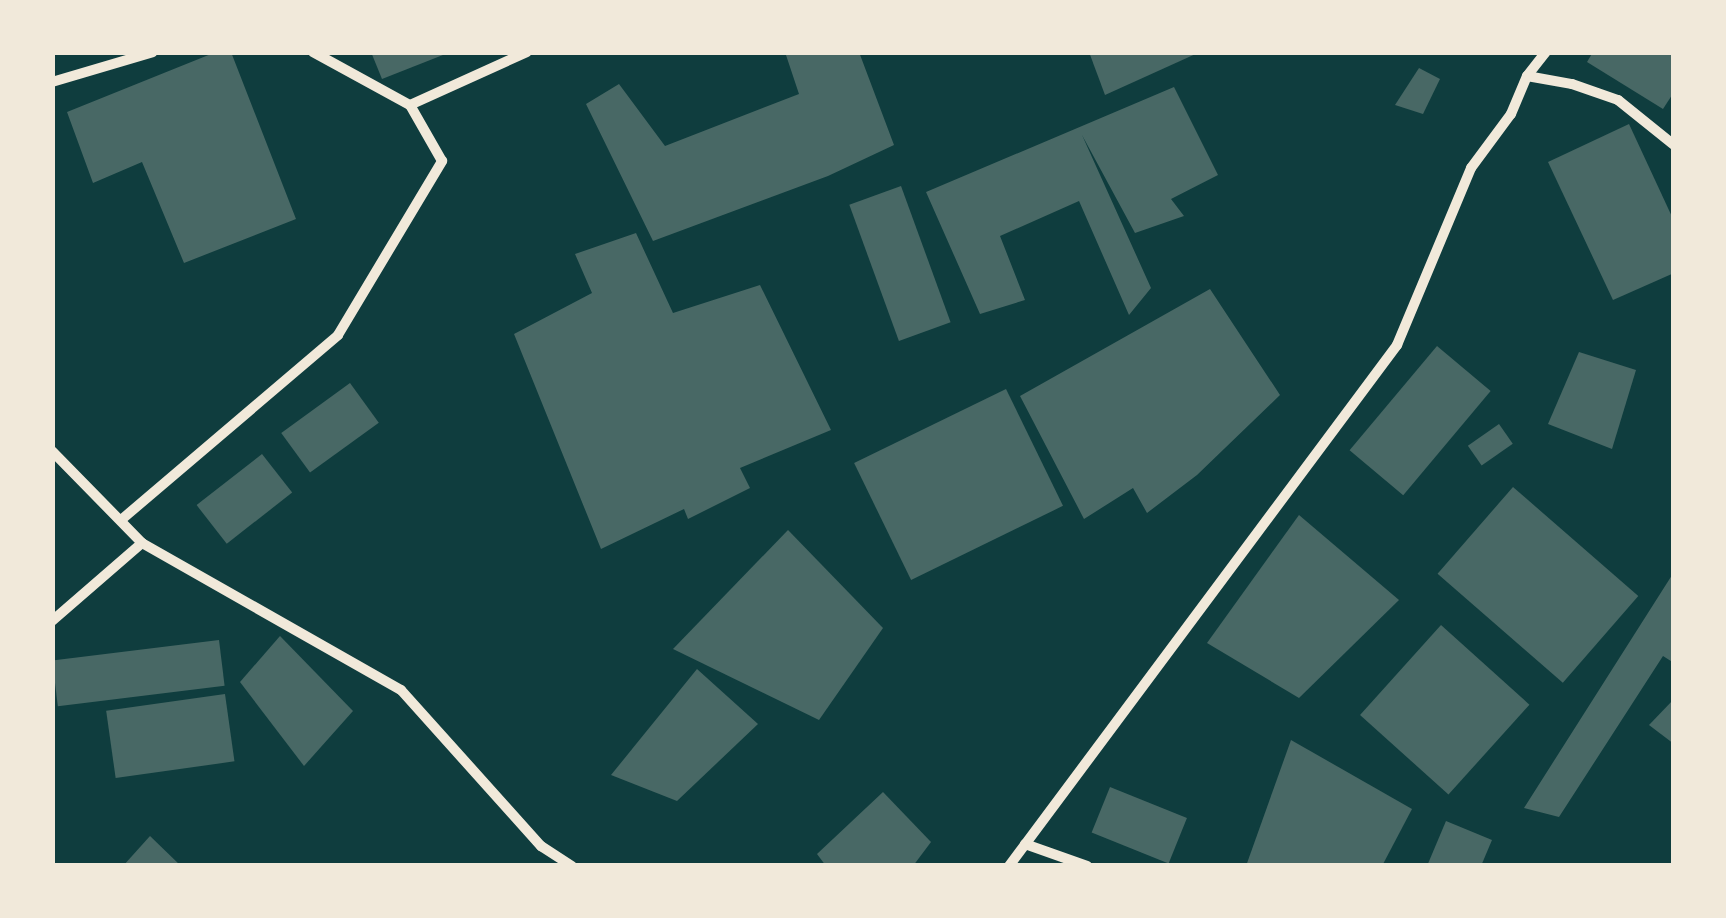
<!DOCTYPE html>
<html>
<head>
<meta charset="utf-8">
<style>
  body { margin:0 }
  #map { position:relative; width:1726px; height:918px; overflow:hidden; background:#0f3d3e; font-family:Rubik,sans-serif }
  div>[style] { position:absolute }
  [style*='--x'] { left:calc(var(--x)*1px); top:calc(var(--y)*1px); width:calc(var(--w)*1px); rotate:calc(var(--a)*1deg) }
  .building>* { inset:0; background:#486865; transform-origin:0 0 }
  .minor>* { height:10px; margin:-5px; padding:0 5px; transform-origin:5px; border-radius:5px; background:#f1e9da }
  span { translate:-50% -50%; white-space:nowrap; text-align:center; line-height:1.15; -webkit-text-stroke:9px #f1e9da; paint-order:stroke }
  .frame { position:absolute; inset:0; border:55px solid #f1e9da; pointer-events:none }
</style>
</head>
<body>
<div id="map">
  <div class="building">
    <div style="clip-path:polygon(216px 52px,231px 52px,296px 219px,184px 263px,142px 162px,93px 183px,67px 112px)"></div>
    <div style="clip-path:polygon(371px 52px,448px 52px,448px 53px,382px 79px)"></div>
    <div style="clip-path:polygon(785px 52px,859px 52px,894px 145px,828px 176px,653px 241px,586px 104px,619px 84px,665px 146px,799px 94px)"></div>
    <div style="clip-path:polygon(1089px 52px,1200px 52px,1105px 95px)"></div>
    <div style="clip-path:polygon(1593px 52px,1674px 52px,1674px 92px,1663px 109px,1587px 62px)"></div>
    <div style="clip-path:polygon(1419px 68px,1440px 79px,1423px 114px,1395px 105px)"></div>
    <div style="clip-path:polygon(1174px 87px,1218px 175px,1171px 199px,1184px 216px,1135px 233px,1082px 135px,1151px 288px,1129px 315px,1079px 201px,1000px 236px,1025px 300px,980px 314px,926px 192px)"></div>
    <div style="clip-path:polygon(1629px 124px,1674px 221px,1674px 273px,1613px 300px,1548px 162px)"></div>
    <div style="left:901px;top:186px;width:145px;height:55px;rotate:70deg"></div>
    <div style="clip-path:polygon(636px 233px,673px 313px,760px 285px,831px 430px,740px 468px,750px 488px,688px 519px,684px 509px,601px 549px,514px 334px,592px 293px,575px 254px)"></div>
    <div style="clip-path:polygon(1210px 289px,1280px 395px,1197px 475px,1147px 513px,1133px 488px,1084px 519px,1020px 396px)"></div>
    <div style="left:1437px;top:346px;width:70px;height:136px;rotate:40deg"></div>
    <div style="clip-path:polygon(1579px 352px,1636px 370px,1612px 449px,1548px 424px)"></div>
    <div style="left:350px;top:383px;width:49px;height:85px;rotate:54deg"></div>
    <div style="left:1006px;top:389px;width:130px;height:169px;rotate:64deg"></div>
    <div style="left:1499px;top:424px;width:24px;height:38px;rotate:55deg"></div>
    <div style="left:262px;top:454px;width:49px;height:83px;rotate:52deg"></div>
    <div style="left:1513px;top:487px;width:166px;height:115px;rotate:41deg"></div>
    <div style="clip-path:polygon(1299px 515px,1399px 600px,1299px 698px,1207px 643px)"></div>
    <div style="clip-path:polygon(788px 530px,883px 628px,819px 720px,673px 649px)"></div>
    <div style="clip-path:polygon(1674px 572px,1674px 663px,1663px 656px,1559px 817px,1524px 808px)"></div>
    <div style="left:1441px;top:625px;width:119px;height:121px;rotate:42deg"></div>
    <div style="clip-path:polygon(280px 636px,353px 711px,304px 766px,240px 682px)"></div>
    <div style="left:219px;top:640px;width:46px;height:168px;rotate:83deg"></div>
    <div style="clip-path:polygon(697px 669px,758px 724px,677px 801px,611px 775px)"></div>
    <div style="left:225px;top:694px;width:68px;height:120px;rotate:82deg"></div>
    <div style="clip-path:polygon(1674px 699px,1674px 744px,1649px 725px)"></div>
    <div style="clip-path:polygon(1291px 740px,1412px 809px,1382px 866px,1246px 866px)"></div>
    <div style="left:1110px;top:787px;width:83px;height:49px;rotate:22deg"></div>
    <div style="clip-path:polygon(883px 792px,931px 842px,913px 866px,826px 866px,817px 854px)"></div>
    <div style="clip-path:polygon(1446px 821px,1492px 840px,1481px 866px,1427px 866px)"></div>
    <div style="clip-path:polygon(150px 836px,181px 866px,123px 866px)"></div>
  </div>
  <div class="minor">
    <div style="--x:313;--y:52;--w:111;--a:28.7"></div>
    <div style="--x:410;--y:105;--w:128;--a:-24.4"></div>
    <div style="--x:1527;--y:76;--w:46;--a:10.1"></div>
    <div style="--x:1572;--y:84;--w:49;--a:19.2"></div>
    <div style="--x:1618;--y:100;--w:72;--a:38.8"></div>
    <div style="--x:52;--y:82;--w:105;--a:-16.5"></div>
    <div style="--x:52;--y:451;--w:129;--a:45.6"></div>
    <div style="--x:142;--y:543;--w:298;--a:29.6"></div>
    <div style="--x:401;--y:690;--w:210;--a:48.1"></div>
    <div style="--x:541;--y:846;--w:37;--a:33"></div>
    <div style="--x:121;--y:520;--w:285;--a:-40.4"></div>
    <div style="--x:338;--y:335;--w:203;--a:-59.1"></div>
    <div style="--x:442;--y:161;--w:64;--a:-119.7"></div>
    <div style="--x:52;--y:621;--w:119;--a:-40.9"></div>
    <div style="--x:1025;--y:844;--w:66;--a:19.5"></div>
    <div style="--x:1009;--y:866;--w:650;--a:-53.32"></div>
    <div style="--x:1397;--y:345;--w:192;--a:-67.3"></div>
    <div style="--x:1471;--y:168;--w:67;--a:-53.5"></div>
    <div style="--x:1511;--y:114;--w:41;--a:-67.2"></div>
    <div style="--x:1527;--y:76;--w:31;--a:-52"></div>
  </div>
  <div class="frame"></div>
</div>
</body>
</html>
